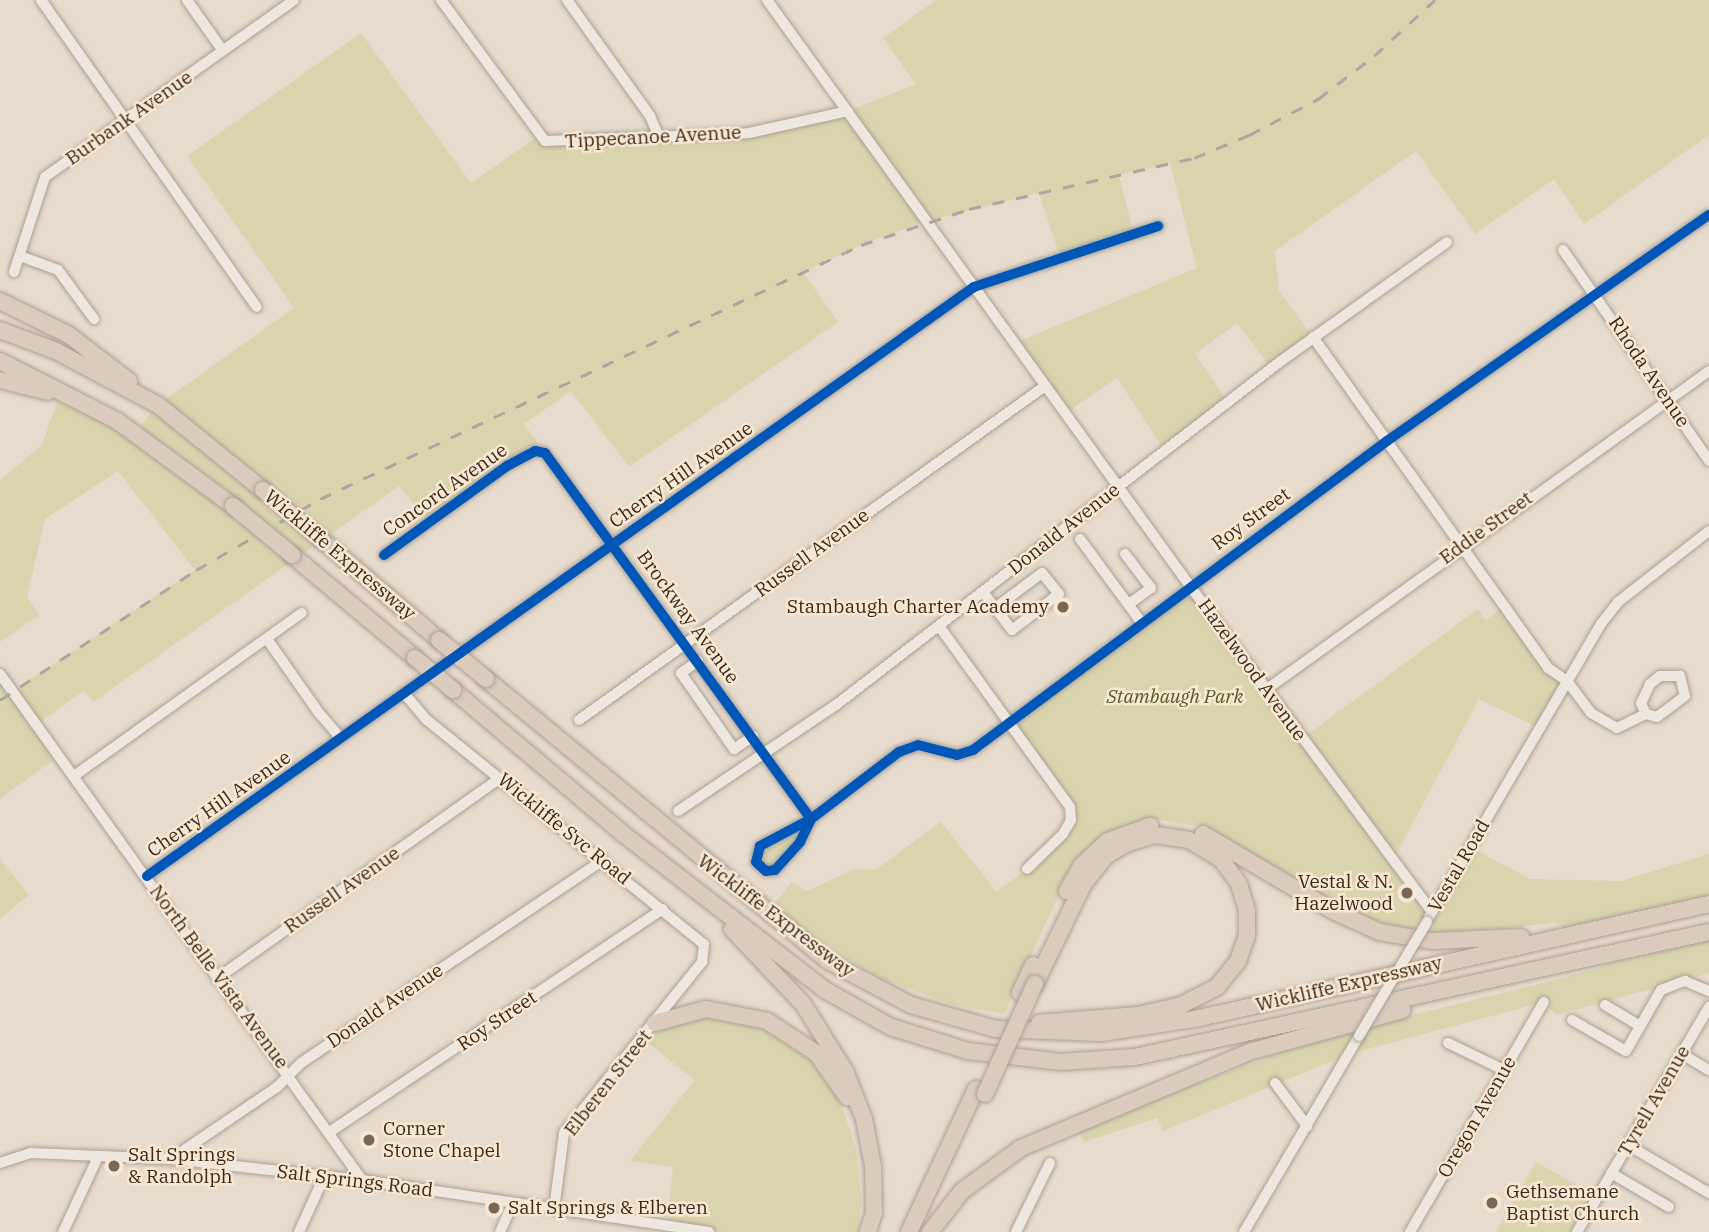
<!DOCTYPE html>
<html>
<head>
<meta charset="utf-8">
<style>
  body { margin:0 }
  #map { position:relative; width:1709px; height:1232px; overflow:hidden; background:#e6dbcc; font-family:"IBM Plex Serif",serif }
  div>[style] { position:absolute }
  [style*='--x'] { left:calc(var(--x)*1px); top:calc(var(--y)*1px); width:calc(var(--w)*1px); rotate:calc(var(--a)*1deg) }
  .green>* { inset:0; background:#dad4ae }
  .roads { filter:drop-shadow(0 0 2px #aca096) drop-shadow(0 0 2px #aca096) }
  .minor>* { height:10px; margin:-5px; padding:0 5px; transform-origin:5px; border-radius:5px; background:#eee7df }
  .highway>* { height:16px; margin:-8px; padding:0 8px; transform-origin:8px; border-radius:8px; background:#dacbbd }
  .rail>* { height:2.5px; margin-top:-1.25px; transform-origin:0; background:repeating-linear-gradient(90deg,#aea69f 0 12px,transparent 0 24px) }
  .bridges { filter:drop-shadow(0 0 2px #aca096) drop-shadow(0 0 2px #aca096) }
  .minor-bridge>* { height:10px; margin:-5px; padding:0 5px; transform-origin:5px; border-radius:5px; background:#eee7df }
  .highway-bridge>* { height:16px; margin:-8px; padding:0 8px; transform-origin:8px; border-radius:8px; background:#dacbbd }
  .cycleway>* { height:10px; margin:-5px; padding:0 5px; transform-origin:5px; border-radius:5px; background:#0057b8 }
  .dots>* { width:19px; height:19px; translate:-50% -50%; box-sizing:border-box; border:4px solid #f8e8d2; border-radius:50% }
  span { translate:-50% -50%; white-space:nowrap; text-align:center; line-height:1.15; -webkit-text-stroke:5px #f8e8d2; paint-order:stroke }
  .street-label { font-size:19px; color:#3c271d }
  .poi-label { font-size:19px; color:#3c271d }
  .right { translate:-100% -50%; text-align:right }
  .left { translate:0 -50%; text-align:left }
  .park-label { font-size:19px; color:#545a22; font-style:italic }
</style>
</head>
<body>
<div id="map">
  <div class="green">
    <div style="clip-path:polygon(936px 0,1709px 0,1709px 135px,1584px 224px,1554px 179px,1475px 234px,1416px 151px,1275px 251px,1279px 291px,1313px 337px,1271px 368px,1237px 323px,1195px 354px,1228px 402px,1165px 451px,1117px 378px,1065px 414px,1015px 343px,1197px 268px,1170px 163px,1119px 175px,1134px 234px,1061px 259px,1039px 193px,927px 221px,861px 245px,803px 272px,838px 322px,629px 467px,571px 391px,524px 424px,545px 453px,539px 450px,429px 523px,399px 486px,93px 702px,84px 691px,37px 724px,59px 756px,0 799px,0 674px,13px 691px,195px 570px,118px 471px,45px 519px,27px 597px,39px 615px,0 642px,0 480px,42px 445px,59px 396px,135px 432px,158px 405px,294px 308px,187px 156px,361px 33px,471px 183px,538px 136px,725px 135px,848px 111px,916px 84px,883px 38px)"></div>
    <div style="clip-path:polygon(1190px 586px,1303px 738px,1478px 609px,1486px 620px,1504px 606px,1548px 668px,1567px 681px,1539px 728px,1479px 699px,1393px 860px,1432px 911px,1470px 847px,1530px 879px,1621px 881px,1709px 854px,1709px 904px,1575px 934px,1556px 923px,1430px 935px,1435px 925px,1420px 920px,1411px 934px,1348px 911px,1208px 828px,1154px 819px,1104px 836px,1061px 890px,1004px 1014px,951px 1004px,887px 981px,834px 952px,772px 906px,792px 882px,807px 891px,854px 869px,875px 870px,941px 822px,997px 892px,1027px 869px,1063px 834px,1072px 812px,1009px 723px)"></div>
    <div style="clip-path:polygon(811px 819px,771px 871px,755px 853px)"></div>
    <div style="clip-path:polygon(0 859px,29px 895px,0 919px)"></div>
    <div style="clip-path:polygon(1709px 936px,1709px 973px,1556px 1015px,1544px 1002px,1349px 1054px,1163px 1131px,1157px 1118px,1084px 1142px,1078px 1129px,1315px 1039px,1558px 979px)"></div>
    <div style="clip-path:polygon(711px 1014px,753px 1021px,804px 1048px,837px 1091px,856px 1149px,861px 1196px,859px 1232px,709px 1232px,667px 1226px,673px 1167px,630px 1161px,695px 1080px,647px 1042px,662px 1028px)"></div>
    <div style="clip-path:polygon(1536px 1162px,1598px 1197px,1577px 1232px,1496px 1232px)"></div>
  </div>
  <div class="roads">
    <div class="minor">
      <div style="--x:41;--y:0;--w:375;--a:54.9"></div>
      <div style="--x:187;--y:0;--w:62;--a:54.8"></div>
      <div style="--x:441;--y:0;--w:175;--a:53.6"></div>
      <div style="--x:545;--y:141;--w:204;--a:-2.2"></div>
      <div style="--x:749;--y:133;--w:101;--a:-12.5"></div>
      <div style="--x:567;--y:0;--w:143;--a:54.4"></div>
      <div style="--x:650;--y:116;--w:21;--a:67"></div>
      <div style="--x:767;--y:0;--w:723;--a:54.18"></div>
      <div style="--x:1190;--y:586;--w:406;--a:53.4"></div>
      <div style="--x:1563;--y:250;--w:257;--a:55.3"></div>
      <div style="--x:20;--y:256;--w:40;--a:20.2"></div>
      <div style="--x:58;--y:270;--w:61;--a:53.7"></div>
      <div style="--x:14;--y:272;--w:100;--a:-71.9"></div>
      <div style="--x:45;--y:177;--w:305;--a:-35.4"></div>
      <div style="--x:1313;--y:337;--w:406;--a:54.6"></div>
      <div style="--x:1548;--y:668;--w:23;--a:34"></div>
      <div style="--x:1567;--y:681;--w:40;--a:53"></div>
      <div style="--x:1591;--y:713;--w:30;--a:30"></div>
      <div style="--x:1617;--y:728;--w:32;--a:-26"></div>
      <div style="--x:1646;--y:714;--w:11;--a:15"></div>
      <div style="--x:1657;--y:717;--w:35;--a:-37"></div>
      <div style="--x:1685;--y:696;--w:21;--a:-104"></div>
      <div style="--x:1680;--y:676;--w:20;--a:180"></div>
      <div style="--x:1660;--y:676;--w:13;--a:141"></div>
      <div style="--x:1650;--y:684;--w:21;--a:115"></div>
      <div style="--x:1641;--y:703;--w:12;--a:66"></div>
      <div style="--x:1080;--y:539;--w:104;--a:53.6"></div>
      <div style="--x:1125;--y:554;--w:43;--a:52.6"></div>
      <div style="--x:1151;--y:588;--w:27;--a:144"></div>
      <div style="--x:384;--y:555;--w:152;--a:-35.9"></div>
      <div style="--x:507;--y:466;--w:32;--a:-28"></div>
      <div style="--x:535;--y:451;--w:10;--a:11"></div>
      <div style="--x:545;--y:453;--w:452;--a:54"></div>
      <div style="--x:811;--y:819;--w:58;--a:152.1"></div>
      <div style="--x:760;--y:846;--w:16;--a:104"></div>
      <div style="--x:756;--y:862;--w:13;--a:42"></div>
      <div style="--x:766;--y:871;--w:9;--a:-6"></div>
      <div style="--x:775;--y:870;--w:38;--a:-48"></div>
      <div style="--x:800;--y:842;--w:25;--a:-64"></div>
      <div style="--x:811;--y:819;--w:111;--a:-37.3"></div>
      <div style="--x:899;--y:752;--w:20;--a:-20"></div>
      <div style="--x:918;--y:745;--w:40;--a:14.4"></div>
      <div style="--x:957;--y:755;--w:17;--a:-17"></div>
      <div style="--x:973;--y:750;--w:517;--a:-36.74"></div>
      <div style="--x:1387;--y:441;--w:393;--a:-35.1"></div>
      <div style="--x:983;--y:592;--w:48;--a:52.7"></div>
      <div style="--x:1012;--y:630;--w:59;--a:-37.5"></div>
      <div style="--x:1059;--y:594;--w:27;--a:-129"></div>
      <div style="--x:1042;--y:573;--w:59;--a:143.3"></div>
      <div style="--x:939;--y:626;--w:223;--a:54.1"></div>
      <div style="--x:1070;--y:807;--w:13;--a:86"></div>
      <div style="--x:1071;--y:820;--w:16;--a:120"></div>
      <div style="--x:1063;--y:834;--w:50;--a:135.8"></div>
      <div style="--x:267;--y:639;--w:90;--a:54.9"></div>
      <div style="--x:319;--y:713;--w:33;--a:49"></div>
      <div style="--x:698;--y:661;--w:21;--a:145"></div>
      <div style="--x:681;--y:673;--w:93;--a:55.1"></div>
      <div style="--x:734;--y:749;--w:23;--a:-34"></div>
      <div style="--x:0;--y:674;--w:622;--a:54.42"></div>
      <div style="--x:1267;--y:689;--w:545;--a:-35.73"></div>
      <div style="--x:404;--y:693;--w:35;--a:50"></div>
      <div style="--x:427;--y:720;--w:356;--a:39"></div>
      <div style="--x:704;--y:944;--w:18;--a:96"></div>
      <div style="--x:702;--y:962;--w:220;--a:128.9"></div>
      <div style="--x:564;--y:1133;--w:77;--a:97.5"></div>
      <div style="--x:579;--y:720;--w:573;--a:-35.63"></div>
      <div style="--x:74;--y:776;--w:280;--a:-35.6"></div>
      <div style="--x:678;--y:811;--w:190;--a:-33.9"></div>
      <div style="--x:836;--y:705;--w:562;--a:-37.71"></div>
      <div style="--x:1281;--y:361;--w:204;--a:-35.6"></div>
      <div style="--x:147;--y:876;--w:1015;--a:-35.46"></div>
      <div style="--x:974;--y:287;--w:194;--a:-18.3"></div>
      <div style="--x:1429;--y:917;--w:340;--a:-59.6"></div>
      <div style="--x:1601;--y:624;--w:28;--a:-52"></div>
      <div style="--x:1618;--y:602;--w:115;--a:-38"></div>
      <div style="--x:219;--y:977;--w:344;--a:-35.3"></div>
      <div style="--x:1605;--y:1005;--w:41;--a:31"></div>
      <div style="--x:1572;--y:1020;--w:62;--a:29.9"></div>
      <div style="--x:1626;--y:1051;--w:70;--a:-60.2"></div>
      <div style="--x:1661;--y:990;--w:26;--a:-21"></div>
      <div style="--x:1685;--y:981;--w:26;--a:23"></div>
      <div style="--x:1448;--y:1043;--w:62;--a:25.7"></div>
      <div style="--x:1682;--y:1054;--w:31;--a:31"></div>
      <div style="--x:1275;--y:1083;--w:54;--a:53.3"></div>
      <div style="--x:331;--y:1131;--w:399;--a:-33.8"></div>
      <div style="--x:1628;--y:1145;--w:94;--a:30.7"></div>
      <div style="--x:171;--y:1159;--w:128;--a:-34.2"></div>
      <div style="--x:277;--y:1087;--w:34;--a:-45"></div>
      <div style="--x:301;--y:1063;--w:364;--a:-33.9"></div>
      <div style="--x:0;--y:1163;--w:33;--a:-18"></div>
      <div style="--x:31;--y:1153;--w:140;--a:2.5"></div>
      <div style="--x:171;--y:1159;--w:192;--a:6.3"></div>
      <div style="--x:362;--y:1180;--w:351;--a:8.5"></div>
      <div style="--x:1611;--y:1173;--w:67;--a:30.4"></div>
      <div style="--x:63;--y:1232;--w:83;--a:-65"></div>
      <div style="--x:299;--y:1232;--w:60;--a:-65.6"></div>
      <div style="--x:500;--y:1232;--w:32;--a:-66"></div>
      <div style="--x:1016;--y:1232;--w:77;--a:-63.8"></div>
      <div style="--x:1244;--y:1232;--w:227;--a:-59.6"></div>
      <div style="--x:1410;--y:1232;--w:266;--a:-59.8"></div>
      <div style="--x:1577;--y:1232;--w:261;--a:-59.6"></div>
    </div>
    <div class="highway">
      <div style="--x:0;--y:301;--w:77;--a:26.2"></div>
      <div style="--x:69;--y:335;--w:76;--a:37.5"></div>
      <div style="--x:0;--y:330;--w:60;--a:20.6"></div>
      <div style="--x:56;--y:351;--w:115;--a:27.9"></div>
      <div style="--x:158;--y:405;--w:135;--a:39"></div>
      <div style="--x:0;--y:361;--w:130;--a:27"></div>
      <div style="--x:116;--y:420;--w:145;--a:36.3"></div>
      <div style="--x:0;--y:380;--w:49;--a:14"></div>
      <div style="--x:322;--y:540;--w:154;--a:40.5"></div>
      <div style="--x:292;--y:555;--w:160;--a:39.9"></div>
      <div style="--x:486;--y:679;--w:443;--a:39.5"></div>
      <div style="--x:828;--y:961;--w:94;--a:27.9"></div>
      <div style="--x:911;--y:1005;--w:88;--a:15.8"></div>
      <div style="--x:996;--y:1029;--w:105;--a:2.2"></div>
      <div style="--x:1101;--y:1033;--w:95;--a:-8.5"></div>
      <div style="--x:1195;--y:1019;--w:527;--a:-12.61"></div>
      <div style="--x:453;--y:690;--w:221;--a:40.2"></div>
      <div style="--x:622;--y:833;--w:257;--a:37.7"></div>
      <div style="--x:825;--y:990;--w:76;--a:29.3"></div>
      <div style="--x:891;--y:1027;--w:81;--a:17.3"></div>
      <div style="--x:968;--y:1051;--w:94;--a:6.7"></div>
      <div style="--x:1061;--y:1062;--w:74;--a:-3.9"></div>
      <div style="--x:1135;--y:1057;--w:587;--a:-12.29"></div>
      <div style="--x:1203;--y:834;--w:151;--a:30.6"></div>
      <div style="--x:1333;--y:911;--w:51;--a:24.1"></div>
      <div style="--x:1380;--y:932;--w:53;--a:9.8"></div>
      <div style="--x:1432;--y:941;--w:89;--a:-2.6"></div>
      <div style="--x:1067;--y:891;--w:30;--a:-60"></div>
      <div style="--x:1082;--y:865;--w:35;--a:-43"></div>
      <div style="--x:1108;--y:841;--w:45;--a:-19.7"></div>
      <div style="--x:732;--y:929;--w:103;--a:46.6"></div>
      <div style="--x:803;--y:1004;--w:79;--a:57.9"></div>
      <div style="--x:845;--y:1071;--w:52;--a:68.4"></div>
      <div style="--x:864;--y:1119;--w:48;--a:79.2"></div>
      <div style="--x:873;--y:1166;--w:47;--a:88.8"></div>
      <div style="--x:874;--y:1213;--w:20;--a:108"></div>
      <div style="--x:1035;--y:984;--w:110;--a:-64.1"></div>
      <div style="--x:1083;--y:885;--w:37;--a:-52"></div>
      <div style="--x:1106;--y:856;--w:22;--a:-32"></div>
      <div style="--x:1125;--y:844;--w:31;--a:-17"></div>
      <div style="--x:1155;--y:835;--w:34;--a:8"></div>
      <div style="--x:1189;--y:840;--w:37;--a:31"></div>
      <div style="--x:1221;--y:859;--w:31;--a:54"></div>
      <div style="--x:1239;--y:884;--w:27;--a:73"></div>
      <div style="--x:1247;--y:910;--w:25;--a:90"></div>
      <div style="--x:1247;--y:935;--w:28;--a:109"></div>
      <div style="--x:1238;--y:961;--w:33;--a:129"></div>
      <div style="--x:1217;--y:987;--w:39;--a:153"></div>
      <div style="--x:1182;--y:1005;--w:45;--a:167.2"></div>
      <div style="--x:1138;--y:1015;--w:99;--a:175.4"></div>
      <div style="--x:1020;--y:993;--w:31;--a:-65"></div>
      <div style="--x:655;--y:1023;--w:53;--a:-15.4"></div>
      <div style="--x:706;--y:1009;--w:62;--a:11.1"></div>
      <div style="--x:767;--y:1021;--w:59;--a:33.1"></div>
      <div style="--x:816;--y:1053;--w:54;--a:54.8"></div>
      <div style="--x:909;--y:1232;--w:158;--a:-64.9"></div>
      <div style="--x:930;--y:1232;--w:52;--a:-52"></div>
      <div style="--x:962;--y:1191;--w:73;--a:-36.1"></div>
      <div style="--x:1021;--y:1148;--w:251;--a:-22.8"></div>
      <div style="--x:1252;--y:1051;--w:156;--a:-15.2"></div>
    </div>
  </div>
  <div class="rail">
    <div style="--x:0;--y:700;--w:235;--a:-33.6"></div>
    <div style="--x:196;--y:570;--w:143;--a:-29.8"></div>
    <div style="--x:320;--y:499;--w:598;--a:-25.15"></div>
    <div style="--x:861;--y:245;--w:114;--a:-18.4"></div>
    <div style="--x:969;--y:209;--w:231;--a:-12.8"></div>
    <div style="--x:1194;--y:158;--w:60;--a:-22.7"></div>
    <div style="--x:1249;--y:135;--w:78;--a:-27.6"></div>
    <div style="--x:1318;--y:99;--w:71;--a:-37.5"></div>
    <div style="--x:1374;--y:56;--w:83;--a:-42.6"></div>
  </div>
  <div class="bridges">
    <div class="minor-bridge">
      <div style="--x:1359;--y:1036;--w:133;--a:-59.2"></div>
    </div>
    <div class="highway-bridge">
      <div style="--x:263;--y:490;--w:77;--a:40.3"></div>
      <div style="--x:233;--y:506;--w:77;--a:39.7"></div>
      <div style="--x:439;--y:640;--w:61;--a:39.7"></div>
      <div style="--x:415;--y:658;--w:50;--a:40.1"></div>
      <div style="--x:985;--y:1094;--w:121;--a:-65.6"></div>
    </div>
  </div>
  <div class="cycleway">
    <div style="--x:384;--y:555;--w:152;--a:-35.9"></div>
    <div style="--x:507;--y:466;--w:32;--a:-28"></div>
    <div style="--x:535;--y:451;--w:10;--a:11"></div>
    <div style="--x:545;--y:453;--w:452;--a:54"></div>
    <div style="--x:811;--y:819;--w:58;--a:152.1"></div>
    <div style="--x:760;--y:846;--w:16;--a:104"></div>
    <div style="--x:756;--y:862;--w:13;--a:42"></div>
    <div style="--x:766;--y:871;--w:9;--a:-6"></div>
    <div style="--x:775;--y:870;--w:38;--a:-48"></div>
    <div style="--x:800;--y:842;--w:25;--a:-64"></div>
    <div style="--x:811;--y:819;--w:111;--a:-37.3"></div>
    <div style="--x:899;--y:752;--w:20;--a:-20"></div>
    <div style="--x:918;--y:745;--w:40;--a:14.4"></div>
    <div style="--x:957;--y:755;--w:17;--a:-17"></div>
    <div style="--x:973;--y:750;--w:517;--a:-36.74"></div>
    <div style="--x:1387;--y:441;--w:393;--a:-35.1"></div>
    <div style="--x:147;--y:876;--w:1015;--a:-35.46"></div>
    <div style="--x:974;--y:287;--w:194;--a:-18.3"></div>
  </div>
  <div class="dots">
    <div style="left:1063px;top:607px;background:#78665a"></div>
    <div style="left:1407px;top:893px;background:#78665a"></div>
    <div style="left:369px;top:1140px;background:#78665a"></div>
    <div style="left:114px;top:1166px;background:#78665a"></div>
    <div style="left:1492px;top:1203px;background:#78665a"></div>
    <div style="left:494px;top:1208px;background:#78665a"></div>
  </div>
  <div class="street-label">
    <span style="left:129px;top:118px;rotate:-35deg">Burbank Avenue</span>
    <span style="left:653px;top:137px;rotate:-3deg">Tippecanoe Avenue</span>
    <span style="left:1649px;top:372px;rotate:56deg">Rhoda Avenue</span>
    <span style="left:681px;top:475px;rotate:-35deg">Cherry Hill Avenue</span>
    <span style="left:445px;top:490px;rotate:-35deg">Concord Avenue</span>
    <span style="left:1251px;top:519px;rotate:-36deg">Roy Street</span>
    <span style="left:1486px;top:528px;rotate:-36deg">Eddie Street</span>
    <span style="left:1064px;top:529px;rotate:-38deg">Donald Avenue</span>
    <span style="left:812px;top:553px;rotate:-36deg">Russell Avenue</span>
    <span style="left:340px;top:555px;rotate:40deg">Wickliffe Expressway</span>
    <span style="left:688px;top:617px;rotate:54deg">Brockway Avenue</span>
    <span style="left:1252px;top:670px;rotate:54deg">Hazelwood Avenue</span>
    <span style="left:219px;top:804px;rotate:-35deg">Cherry Hill Avenue</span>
    <span style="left:564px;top:829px;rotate:39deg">Wickliffe Svc Road</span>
    <span style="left:1459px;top:866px;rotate:-60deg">Vestal Road</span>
    <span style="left:342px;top:890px;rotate:-35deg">Russell Avenue</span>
    <span style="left:776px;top:916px;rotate:37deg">Wickliffe Expressway</span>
    <span style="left:219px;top:977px;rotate:54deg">North Belle Vista Avenue</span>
    <span style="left:1349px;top:984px;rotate:-13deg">Wickliffe Expressway</span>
    <span style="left:385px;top:1006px;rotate:-34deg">Donald Avenue</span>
    <span style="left:497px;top:1021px;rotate:-34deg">Roy Street</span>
    <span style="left:608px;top:1083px;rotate:-52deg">Elberen Street</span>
    <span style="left:1654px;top:1101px;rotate:-60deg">Tyrell Avenue</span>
    <span style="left:1477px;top:1117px;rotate:-60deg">Oregon Avenue</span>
    <span style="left:355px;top:1181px;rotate:7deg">Salt Springs Road</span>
  </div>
  <div class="poi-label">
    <span class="right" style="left:1049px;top:607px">Stambaugh Charter Academy</span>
    <span class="right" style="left:1393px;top:893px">Vestal &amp; N.<br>Hazelwood</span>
    <span class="left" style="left:383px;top:1140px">Corner<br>Stone Chapel</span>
    <span class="left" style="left:128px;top:1166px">Salt Springs<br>&amp; Randolph</span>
    <span class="left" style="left:1506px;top:1203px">Gethsemane<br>Baptist Church</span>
    <span class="left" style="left:508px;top:1208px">Salt Springs &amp; Elberen</span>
  </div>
  <div class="park-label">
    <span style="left:1175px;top:697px">Stambaugh Park</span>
  </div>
</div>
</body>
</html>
